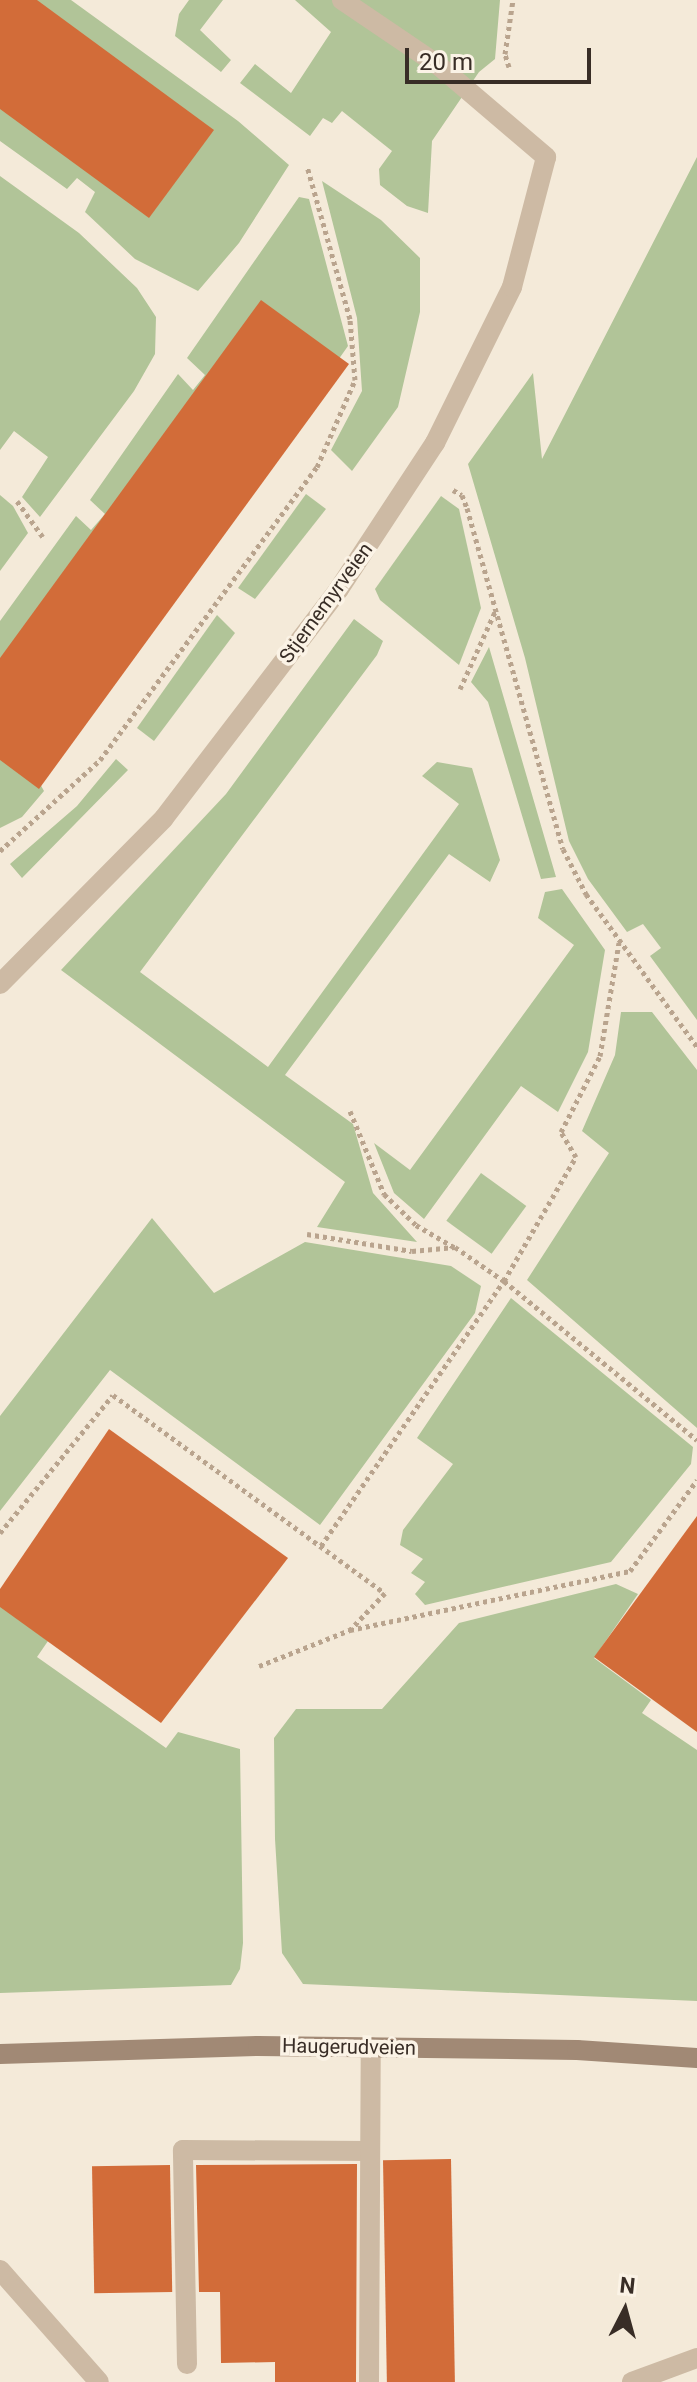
<!DOCTYPE html>
<html>
<head>
<meta charset="utf-8">
<style>
  body { margin:0 }
  #map { position:relative; width:697px; height:2382px; overflow:hidden; background:#f4ead9; font-family:Roboto,sans-serif }
  div>[style] { position:absolute }
  [style*='--x'] { left:calc(var(--x)*1px); top:calc(var(--y)*1px); width:calc(var(--w)*1px); rotate:calc(var(--a)*1deg) }
  .green>* { inset:0; background:#b1c498; transform-origin:0 0 }
  .building>* { inset:0; background:#d26c39; transform-origin:0 0 }
  .path>* { height:5px; margin-top:-2.5px; transform-origin:0; background:repeating-linear-gradient(90deg,#b9a48e 0 4px,transparent 0 8px) }
  .lane>* { height:20px; margin:-10px; padding:0 10px; transform-origin:10px; border-radius:10px; background:#cdbaa4 }
  .street>* { height:20px; margin:-10px; padding:0 10px; transform-origin:10px; border-radius:10px; background:#cdbaa4 }
  .secondary>* { height:20px; margin:-10px; padding:0 10px; transform-origin:10px; border-radius:10px; background:#a18975 }
  span { translate:-50% -50%; white-space:nowrap; text-align:center; line-height:1.15; -webkit-text-stroke:7px #fbf3e6; paint-order:stroke }
  .street-label { font-size:20px; color:#382d26 }
  .north { position:absolute; left:585px; top:2270px; width:80px; height:80px; -webkit-text-stroke:6px #fbf3e6; paint-order:stroke; rotate:6deg; font-size:22px; font-weight:700; line-height:32px; text-align:center; color:#382d26 }
  .north::after { content:''; display:block; margin:auto; width:28px; height:36px; background:#382d26; clip-path:polygon(50% 0,100% 100%,50% 72%,0 100%) }
  .scale { position:absolute; left:405px; top:48px; width:186px; height:36px; box-sizing:border-box; border:4px solid #382d26; border-top:0; padding-left:10px; font-size:24px; line-height:28px; white-space:nowrap; color:#382d26; -webkit-text-stroke:6px #fbf3e6; paint-order:stroke }
</style>
</head>
<body>
<div id="map">
  <div class="green">
    <div style="clip-path:polygon(0 0,71px 0,238px 121px,289px 165px,239px 243px,198px 291px,135px 259px,85px 212px,95px 192px,77px 178px,67px 189px,0 141px)"></div>
    <div style="clip-path:polygon(189px 0,223px 0,200px 30px,231px 60px,221px 72px,175px 36px,179px 14px)"></div>
    <div style="clip-path:polygon(295px 0,500px 0,495px 59px,479px 72px,432px 141px,428px 213px,407px 206px,380px 185px,379px 169px,392px 151px,342px 111px,332px 123px,323px 118px,310px 136px,240px 83px,255px 64px,291px 93px,331px 32px)"></div>
    <div style="clip-path:polygon(697px 157px,697px 1020px,650px 956px,661px 948px,643px 924px,627px 932px,588px 879px,569px 841px,525px 658px,468px 464px,533px 373px,542px 459px)"></div>
    <div style="clip-path:polygon(0 176px,79px 233px,137px 288px,156px 317px,155px 354px,134px 391px,40px 517px,22px 497px,48px 457px,14px 431px,0 450px)"></div>
    <div style="clip-path:polygon(322px 181px,381px 220px,420px 258px,420px 312px,398px 407px,352px 471px,331px 450px,362px 391px,357px 318px)"></div>
    <div style="clip-path:polygon(299px 197px,309px 199px,348px 346px,39px 782px,44px 791px,22px 817px,0 828px,0 621px,76px 516px,91px 530px,105px 514px,90px 500px,178px 374px,193px 390px,205px 375px,187px 358px)"></div>
    <div style="clip-path:polygon(306px 494px,326px 509px,255px 599px,238px 588px)"></div>
    <div style="clip-path:polygon(0 495px,13px 506px,28px 533px,0 571px)"></div>
    <div style="clip-path:polygon(441px 496px,459px 509px,481px 608px,459px 665px,380px 600px,375px 589px)"></div>
    <div style="clip-path:polygon(217px 615px,235px 633px,154px 741px,137px 728px)"></div>
    <div style="clip-path:polygon(354px 619px,383px 641px,377px 655px,140px 972px,268px 1067px,459px 804px,422px 776px,437px 762px,472px 768px,500px 860px,490px 882px,449px 854px,285px 1075px,353px 1124px,373px 1193px,417px 1242px,317px 1227px,345px 1182px,61px 970px,226px 794px)"></div>
    <div style="clip-path:polygon(489px 647px,556px 877px,541px 879px,488px 702px,471px 682px)"></div>
    <div style="clip-path:polygon(116px 759px,128px 770px,22px 878px,10px 864px,77px 806px)"></div>
    <div style="clip-path:polygon(562px 889px,605px 950px,588px 1052px,558px 1112px,521px 1086px,424px 1219px,394px 1193px,374px 1143px,410px 1170px,574px 945px,538px 918px,545px 892px)"></div>
    <div style="clip-path:polygon(621px 1012px,652px 1012px,697px 1070px,697px 1428px,527px 1280px,609px 1153px,582px 1131px,615px 1055px)"></div>
    <div style="left:481px;top:1173px;width:56px;height:59px;rotate:36deg"></div>
    <div style="clip-path:polygon(152px 1218px,214px 1293px,305px 1242px,451px 1266px,481px 1286px,475px 1313px,320px 1525px,110px 1370px,0 1511px,0 1416px)"></div>
    <div style="clip-path:polygon(511px 1298px,693px 1447px,691px 1464px,611px 1562px,425px 1605px,415px 1594px,425px 1582px,411px 1573px,423px 1559px,400px 1545px,403px 1530px,453px 1464px,417px 1438px)"></div>
    <div style="clip-path:polygon(616px 1584px,638px 1594px,594px 1658px,651px 1700px,642px 1713px,697px 1750px,697px 2001px,303px 1984px,282px 1953px,275px 1839px,274px 1738px,296px 1709px,382px 1709px,459px 1623px)"></div>
    <div style="clip-path:polygon(0 1605px,48px 1641px,37px 1657px,166px 1748px,178px 1732px,240px 1749px,243px 1943px,240px 1969px,231px 1985px,0 1993px)"></div>
  </div>
  <div class="building">
    <div style="clip-path:polygon(0 0,37px 0,214px 130px,149px 218px,0 109px)"></div>
    <div style="clip-path:polygon(261px 300px,349px 364px,39px 789px,0 760px,0 658px)"></div>
    <div style="clip-path:polygon(109px 1429px,288px 1558px,161px 1723px,0 1607px,0 1589px)"></div>
    <div style="clip-path:polygon(697px 1516px,697px 1732px,594px 1657px)"></div>
    <div style="left:451px;top:2159px;width:223px;height:68px;rotate:89deg"></div>
    <div style="clip-path:polygon(357px 2164px,356px 2382px,275px 2382px,275px 2362px,221px 2363px,220px 2292px,199px 2292px,196px 2165px)"></div>
    <div style="left:170px;top:2165px;width:127px;height:78px;rotate:89deg"></div>
  </div>
  <div class="path">
    <div style="--x:509;--y:67;--w:14;--a:-107"></div>
    <div style="--x:505;--y:54;--w:55;--a:-81.6"></div>
    <div style="--x:453;--y:490;--w:10;--a:29"></div>
    <div style="--x:462;--y:495;--w:14;--a:69"></div>
    <div style="--x:467;--y:508;--w:354;--a:74.3"></div>
    <div style="--x:563;--y:849;--w:51;--a:62.9"></div>
    <div style="--x:586;--y:894;--w:189;--a:54"></div>
    <div style="--x:17;--y:501;--w:44;--a:54.2"></div>
    <div style="--x:460;--y:689;--w:85;--a:-65.6"></div>
    <div style="--x:0;--y:851;--w:135;--a:-42.3"></div>
    <div style="--x:100;--y:760;--w:365;--a:-53.5"></div>
    <div style="--x:317;--y:467;--w:95;--a:-66.4"></div>
    <div style="--x:355;--y:380;--w:61;--a:-94.7"></div>
    <div style="--x:350;--y:319;--w:159;--a:-105.7"></div>
    <div style="--x:350;--y:1111;--w:90;--a:67.7"></div>
    <div style="--x:384;--y:1194;--w:45;--a:44.1"></div>
    <div style="--x:416;--y:1225;--w:44;--a:30.1"></div>
    <div style="--x:307;--y:1234;--w:106;--a:9.2"></div>
    <div style="--x:412;--y:1251;--w:43;--a:-5.3"></div>
    <div style="--x:455;--y:1247;--w:60;--a:34.8"></div>
    <div style="--x:504;--y:1281;--w:250;--a:39.5"></div>
    <div style="--x:0;--y:1533;--w:178;--a:-50.7"></div>
    <div style="--x:113;--y:1395;--w:336;--a:36.1"></div>
    <div style="--x:385;--y:1593;--w:51;--a:133.4"></div>
    <div style="--x:321;--y:1546;--w:322;--a:-55.4"></div>
    <div style="--x:504;--y:1281;--w:143;--a:-59.9"></div>
    <div style="--x:576;--y:1157;--w:29;--a:-121"></div>
    <div style="--x:561;--y:1132;--w:85;--a:-62.8"></div>
    <div style="--x:600;--y:1056;--w:115;--a:-80.5"></div>
    <div style="--x:259;--y:1666;--w:98;--a:-21.6"></div>
    <div style="--x:350;--y:1630;--w:286;--a:-11.9"></div>
    <div style="--x:630;--y:1571;--w:113;--a:-53.6"></div>
  </div>
  <div class="lane">
    <div style="--x:342;--y:0;--w:116;--a:34.1"></div>
    <div style="--x:438;--y:65;--w:142;--a:40.4"></div>
    <div style="--x:187;--y:2364;--w:214;--a:-91.1"></div>
    <div style="--x:183;--y:2150;--w:187;--a:0.3"></div>
    <div style="--x:369;--y:2382;--w:335;--a:-89.7"></div>
  </div>
  <div class="street">
    <div style="--x:0;--y:984;--w:233;--a:-45.3"></div>
    <div style="--x:164;--y:818;--w:288;--a:-52.6"></div>
    <div style="--x:339;--y:589;--w:175;--a:-56.7"></div>
    <div style="--x:435;--y:443;--w:174;--a:-63.7"></div>
    <div style="--x:512;--y:287;--w:134;--a:-75.3"></div>
    <div style="--x:0;--y:2270;--w:149;--a:48.5"></div>
    <div style="--x:632;--y:2382;--w:69;--a:-20.3"></div>
  </div>
  <div class="secondary">
    <div style="--x:0;--y:2054;--w:258;--a:-1.8"></div>
    <div style="--x:258;--y:2046;--w:319;--a:0.7"></div>
    <div style="--x:577;--y:2050;--w:120;--a:3.8"></div>
  </div>
  <div class="street-label">
    <span style="left:326px;top:603px;rotate:-54deg">Stjernemyrveien</span>
    <span style="left:349px;top:2047px;rotate:1deg">Haugerudveien</span>
  </div>
  <div class="north">N</div>
  <div class="scale">20 m</div>
</div>
</body>
</html>
